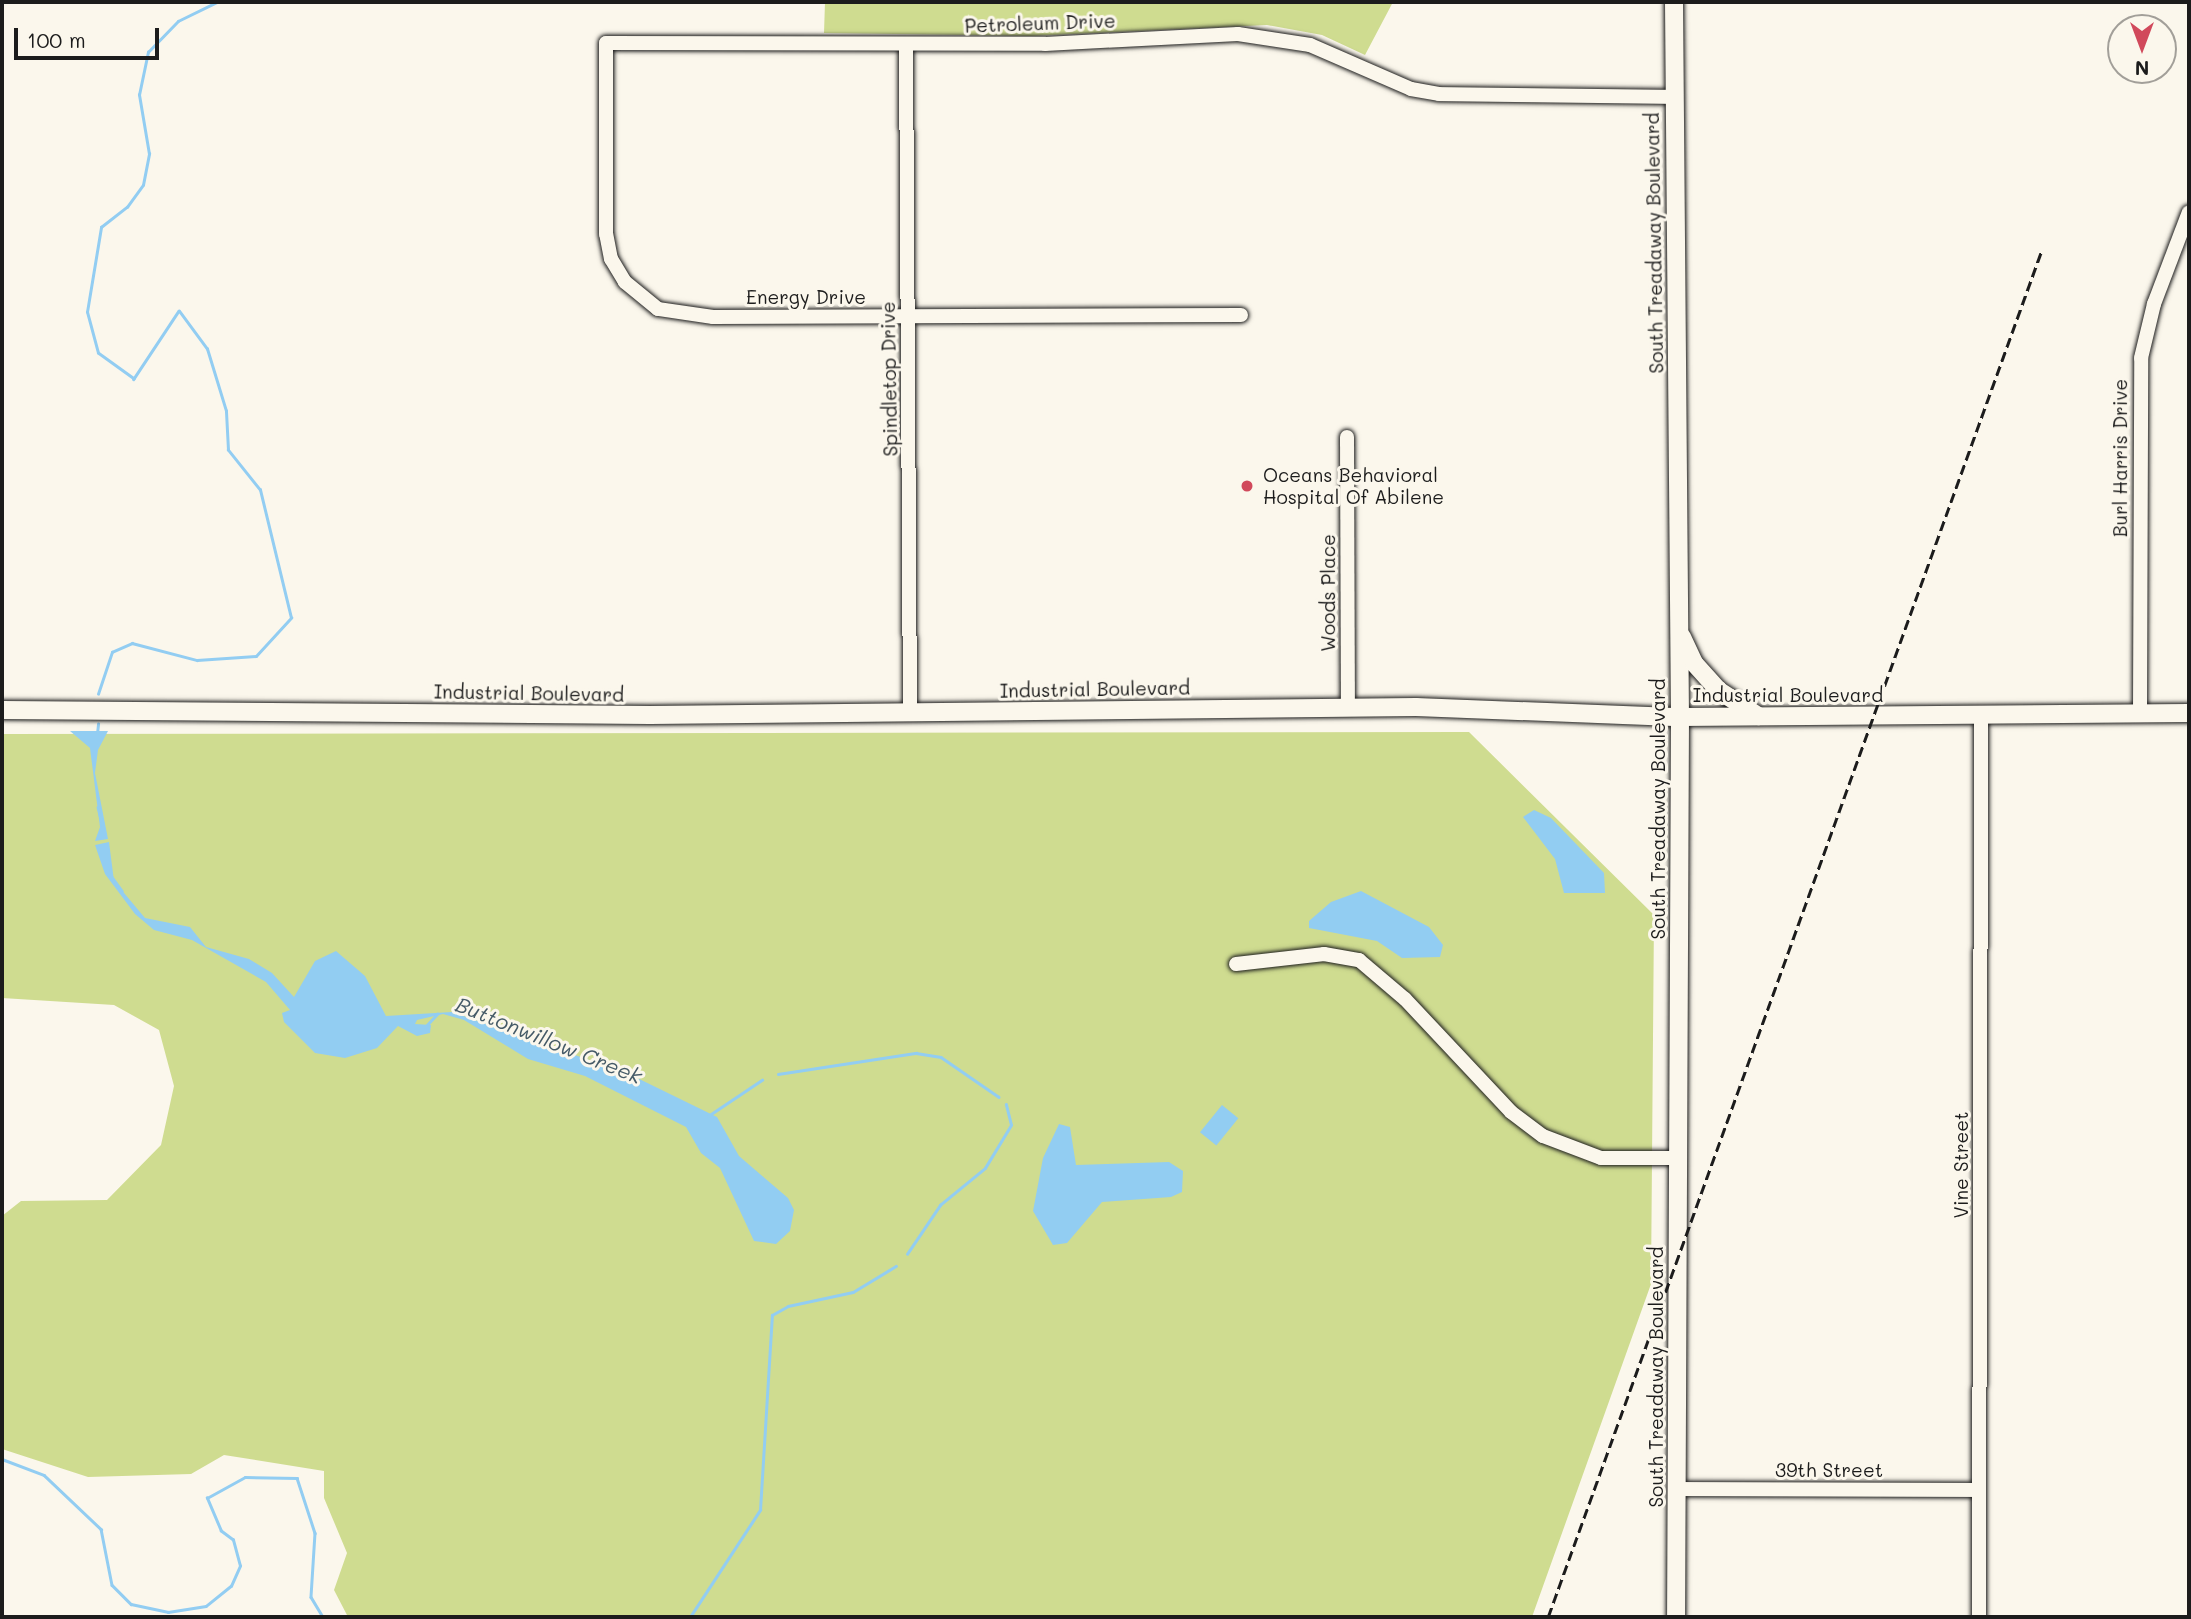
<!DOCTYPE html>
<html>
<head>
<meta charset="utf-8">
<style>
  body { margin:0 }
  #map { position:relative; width:2191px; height:1619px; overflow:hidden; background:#fbf7ec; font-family:Mali,sans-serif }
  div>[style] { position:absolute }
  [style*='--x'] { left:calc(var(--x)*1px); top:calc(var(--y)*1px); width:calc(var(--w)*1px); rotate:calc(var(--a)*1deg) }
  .green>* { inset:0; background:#cfdc90 }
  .water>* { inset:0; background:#92cdf2; transform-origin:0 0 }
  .stream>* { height:2.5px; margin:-1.25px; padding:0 1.25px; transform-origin:1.25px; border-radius:1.25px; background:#92cdf2 }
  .roads { filter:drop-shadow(0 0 2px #1c1c1c) drop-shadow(0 0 2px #1c1c1c) }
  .minor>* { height:14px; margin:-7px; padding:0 7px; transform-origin:7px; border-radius:7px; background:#fbf7ec }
  .major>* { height:18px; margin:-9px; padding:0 9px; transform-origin:9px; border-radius:9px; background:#fbf7ec }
  .rail>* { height:2.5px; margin-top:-1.25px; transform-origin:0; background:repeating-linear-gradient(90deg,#1c1c1c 0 10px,transparent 0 15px) }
  .dots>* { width:19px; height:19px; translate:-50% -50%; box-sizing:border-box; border:4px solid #fbf7ec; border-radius:50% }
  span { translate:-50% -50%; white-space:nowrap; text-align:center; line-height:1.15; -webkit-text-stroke:6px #fbf7ec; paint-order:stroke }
  .street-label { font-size:19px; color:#1c1c1c }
  .poi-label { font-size:19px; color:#1c1c1c }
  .left { translate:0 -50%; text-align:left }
  .water-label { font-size:21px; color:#455a67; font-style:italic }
  .frame { position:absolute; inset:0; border:4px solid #1c1c1c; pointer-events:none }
  .north { position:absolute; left:2107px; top:14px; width:70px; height:70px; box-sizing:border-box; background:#fbf7ec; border:2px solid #a29f99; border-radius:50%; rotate:180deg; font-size:19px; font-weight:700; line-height:28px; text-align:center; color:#1c1c1c }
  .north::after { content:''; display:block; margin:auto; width:24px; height:32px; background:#d1495b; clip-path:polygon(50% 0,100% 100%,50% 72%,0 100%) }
  .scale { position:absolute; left:14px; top:28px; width:145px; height:32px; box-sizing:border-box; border:4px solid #1c1c1c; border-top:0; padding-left:9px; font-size:21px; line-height:24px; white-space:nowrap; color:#1c1c1c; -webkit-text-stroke:5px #fbf7ec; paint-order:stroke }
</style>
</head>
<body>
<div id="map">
  <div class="green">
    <div style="clip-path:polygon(825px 2px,1393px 2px,1365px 55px,1322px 35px,1267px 25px,1030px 36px,824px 33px)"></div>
    <div style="clip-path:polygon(1469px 732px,1654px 915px,1651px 1284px,1532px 1617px,348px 1617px,334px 1590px,347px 1553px,324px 1498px,324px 1471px,224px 1455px,191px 1474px,88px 1477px,2px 1449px,2px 1216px,21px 1201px,107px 1200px,161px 1145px,174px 1086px,159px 1030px,114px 1005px,2px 998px,2px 734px)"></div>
  </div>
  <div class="water">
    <div style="clip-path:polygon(70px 731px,108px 731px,98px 750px,95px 773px,108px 839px,95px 841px,100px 827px,90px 748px)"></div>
    <div style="clip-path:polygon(1534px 810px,1551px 818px,1604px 873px,1605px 893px,1564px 893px,1555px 859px,1523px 817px)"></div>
    <div style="clip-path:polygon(109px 842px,114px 881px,145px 918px,190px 927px,206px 947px,249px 959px,272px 973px,294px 997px,315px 961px,336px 951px,365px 976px,386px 1016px,452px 1012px,629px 1074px,717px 1117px,739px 1156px,788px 1198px,794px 1210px,790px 1231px,776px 1244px,754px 1241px,720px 1168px,701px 1153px,686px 1127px,585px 1076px,528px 1059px,464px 1020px,443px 1014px,417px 1020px,415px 1024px,431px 1025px,430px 1033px,417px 1036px,398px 1026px,377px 1048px,345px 1058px,315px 1053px,284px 1022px,282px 1013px,290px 1010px,266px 982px,192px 940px,154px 930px,135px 914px,105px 874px,95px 845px)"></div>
    <div style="clip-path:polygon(1361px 891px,1429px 927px,1443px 945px,1440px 957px,1402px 958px,1377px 941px,1309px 928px,1309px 921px,1331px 902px)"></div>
    <div style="left:1222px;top:1105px;width:21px;height:35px;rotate:39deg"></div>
    <div style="clip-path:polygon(1059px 1124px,1070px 1127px,1076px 1165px,1169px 1162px,1183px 1171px,1182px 1192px,1171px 1197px,1102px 1202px,1067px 1243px,1053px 1245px,1033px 1211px,1043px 1158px)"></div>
  </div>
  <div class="stream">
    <div style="--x:98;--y:694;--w:44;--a:-71.6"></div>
    <div style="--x:112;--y:652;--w:22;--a:-24"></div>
    <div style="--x:132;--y:643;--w:67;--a:14.7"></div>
    <div style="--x:197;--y:660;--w:59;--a:-3.9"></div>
    <div style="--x:256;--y:656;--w:52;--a:-47.4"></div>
    <div style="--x:291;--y:618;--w:132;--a:-103.6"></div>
    <div style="--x:260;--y:490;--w:51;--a:-128.7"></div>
    <div style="--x:228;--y:450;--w:39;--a:-93"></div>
    <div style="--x:226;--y:411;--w:65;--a:-107"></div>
    <div style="--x:207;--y:349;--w:47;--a:-126.4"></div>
    <div style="--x:179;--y:311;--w:82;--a:123.5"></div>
    <div style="--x:134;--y:379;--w:44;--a:-144.2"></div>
    <div style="--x:98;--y:353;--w:42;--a:-105"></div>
    <div style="--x:87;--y:312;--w:86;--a:-80.6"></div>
    <div style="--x:101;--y:227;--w:33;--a:-38"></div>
    <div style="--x:127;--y:207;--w:27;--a:-54"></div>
    <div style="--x:143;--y:185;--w:32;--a:-79"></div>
    <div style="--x:149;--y:154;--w:60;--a:-99.6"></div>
    <div style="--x:139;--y:95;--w:44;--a:-78.2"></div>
    <div style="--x:148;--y:52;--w:43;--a:-45.9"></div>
    <div style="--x:178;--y:21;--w:43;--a:-26"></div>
    <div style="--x:97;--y:734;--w:10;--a:-84"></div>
    <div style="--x:98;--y:807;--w:21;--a:76"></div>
    <div style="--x:112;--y:877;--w:17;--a:54"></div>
    <div style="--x:425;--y:1027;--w:18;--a:-47"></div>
    <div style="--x:778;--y:1074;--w:140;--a:-8.7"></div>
    <div style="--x:916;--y:1053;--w:25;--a:9"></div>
    <div style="--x:941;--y:1057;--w:70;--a:34.6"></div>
    <div style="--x:708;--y:1116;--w:65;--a:-33.7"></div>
    <div style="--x:907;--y:1254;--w:59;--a:-56"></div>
    <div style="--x:940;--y:1205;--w:58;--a:-39.4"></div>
    <div style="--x:985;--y:1168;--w:50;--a:-58.8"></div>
    <div style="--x:1011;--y:1125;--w:21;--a:-104"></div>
    <div style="--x:2;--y:1459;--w:45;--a:20.9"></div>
    <div style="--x:44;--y:1475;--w:79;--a:43.5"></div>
    <div style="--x:101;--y:1529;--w:57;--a:78.9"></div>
    <div style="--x:112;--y:1585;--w:27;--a:45"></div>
    <div style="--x:131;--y:1604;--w:38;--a:12"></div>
    <div style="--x:168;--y:1612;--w:38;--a:-9"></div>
    <div style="--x:206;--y:1606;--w:32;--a:-39"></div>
    <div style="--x:231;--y:1586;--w:22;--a:-66"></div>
    <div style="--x:240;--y:1566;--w:27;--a:-105"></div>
    <div style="--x:233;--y:1540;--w:15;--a:-143"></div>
    <div style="--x:221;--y:1531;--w:36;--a:-113"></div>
    <div style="--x:207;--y:1498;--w:43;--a:-28.9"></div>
    <div style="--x:245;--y:1477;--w:52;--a:1.1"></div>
    <div style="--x:297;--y:1478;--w:58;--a:71.9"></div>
    <div style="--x:315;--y:1533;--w:64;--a:93.6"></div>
    <div style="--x:311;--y:1597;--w:23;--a:59"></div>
    <div style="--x:690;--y:1617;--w:128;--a:-56.8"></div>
    <div style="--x:760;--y:1510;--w:195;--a:-86.5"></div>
    <div style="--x:772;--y:1315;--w:18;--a:-29"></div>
    <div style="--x:788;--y:1306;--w:66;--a:-12.2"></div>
    <div style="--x:853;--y:1292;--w:50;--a:-31.2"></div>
  </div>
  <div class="roads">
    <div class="minor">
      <div style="--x:906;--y:44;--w:669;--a:89.66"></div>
      <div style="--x:1241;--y:315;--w:528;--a:179.78"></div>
      <div style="--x:713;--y:317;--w:56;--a:-171.7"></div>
      <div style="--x:658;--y:309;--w:43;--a:-140.7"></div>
      <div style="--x:625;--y:282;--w:27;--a:-121"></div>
      <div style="--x:611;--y:259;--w:25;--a:-101"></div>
      <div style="--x:606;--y:234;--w:191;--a:-90"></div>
      <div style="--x:606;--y:43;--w:439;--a:0.1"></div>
      <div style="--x:1045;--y:44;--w:193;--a:-3"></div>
      <div style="--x:1238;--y:34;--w:73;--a:8.7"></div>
      <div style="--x:1310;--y:45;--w:110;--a:23.5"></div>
      <div style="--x:1411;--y:89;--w:28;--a:10"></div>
      <div style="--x:1439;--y:94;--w:235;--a:0.7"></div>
      <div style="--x:1347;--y:437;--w:270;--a:89.8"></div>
      <div style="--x:2140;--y:713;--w:355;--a:-89.8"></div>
      <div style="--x:2141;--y:358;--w:56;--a:-76.5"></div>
      <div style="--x:2154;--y:304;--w:98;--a:-69.2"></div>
      <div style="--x:1236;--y:964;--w:89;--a:-6.5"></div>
      <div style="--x:1324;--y:954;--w:36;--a:10"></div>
      <div style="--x:1359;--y:960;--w:60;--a:40.3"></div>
      <div style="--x:1405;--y:999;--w:155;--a:46.8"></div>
      <div style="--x:1511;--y:1112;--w:40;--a:37"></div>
      <div style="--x:1543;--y:1136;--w:62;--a:20.8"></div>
      <div style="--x:1601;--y:1158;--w:77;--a:0"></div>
      <div style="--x:1678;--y:1489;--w:301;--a:0.2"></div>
      <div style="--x:1979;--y:1617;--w:904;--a:-89.87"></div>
    </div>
    <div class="major">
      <div style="--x:1674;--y:2;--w:715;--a:89.52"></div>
      <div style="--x:1680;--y:717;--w:900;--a:90.25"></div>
      <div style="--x:1682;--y:637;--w:29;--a:65"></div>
      <div style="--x:1694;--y:663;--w:36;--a:48"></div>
      <div style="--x:1718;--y:690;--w:48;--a:33"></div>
      <div style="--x:2;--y:710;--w:648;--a:0.44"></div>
      <div style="--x:650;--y:715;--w:766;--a:-0.6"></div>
      <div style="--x:1416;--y:707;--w:264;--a:2.2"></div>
      <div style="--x:1680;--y:717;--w:509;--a:-0.45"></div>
    </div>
  </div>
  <div class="rail">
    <div style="--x:1548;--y:1617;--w:1451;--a:-70.14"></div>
  </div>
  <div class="dots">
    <div style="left:1247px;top:486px;background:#d1495b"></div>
  </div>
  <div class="street-label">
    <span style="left:1040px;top:23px;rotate:-2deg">Petroleum Drive</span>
    <span style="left:1654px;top:243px;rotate:-91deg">South Treadaway Boulevard</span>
    <span style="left:806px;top:297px">Energy Drive</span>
    <span style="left:889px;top:379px;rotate:-91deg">Spindletop Drive</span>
    <span style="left:2120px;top:458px;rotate:-90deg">Burl Harris Drive</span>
    <span style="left:1328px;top:593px;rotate:-90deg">Woods Place</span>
    <span style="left:1095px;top:689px;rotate:-1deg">Industrial Boulevard</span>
    <span style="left:529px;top:693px;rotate:1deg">Industrial Boulevard</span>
    <span style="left:1788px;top:695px">Industrial Boulevard</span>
    <span style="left:1658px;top:809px;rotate:-90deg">South Treadaway Boulevard</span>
    <span style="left:1961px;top:1165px;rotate:-90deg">Vine Street</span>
    <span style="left:1656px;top:1377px;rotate:-90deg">South Treadaway Boulevard</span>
    <span style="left:1829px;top:1470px">39th Street</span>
  </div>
  <div class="poi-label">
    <span class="left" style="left:1263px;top:486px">Oceans Behavioral<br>Hospital Of Abilene</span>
  </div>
  <div class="water-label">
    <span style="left:549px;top:1040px;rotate:22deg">Buttonwillow Creek</span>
  </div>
  <div class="frame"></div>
  <div class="north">N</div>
  <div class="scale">100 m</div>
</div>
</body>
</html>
